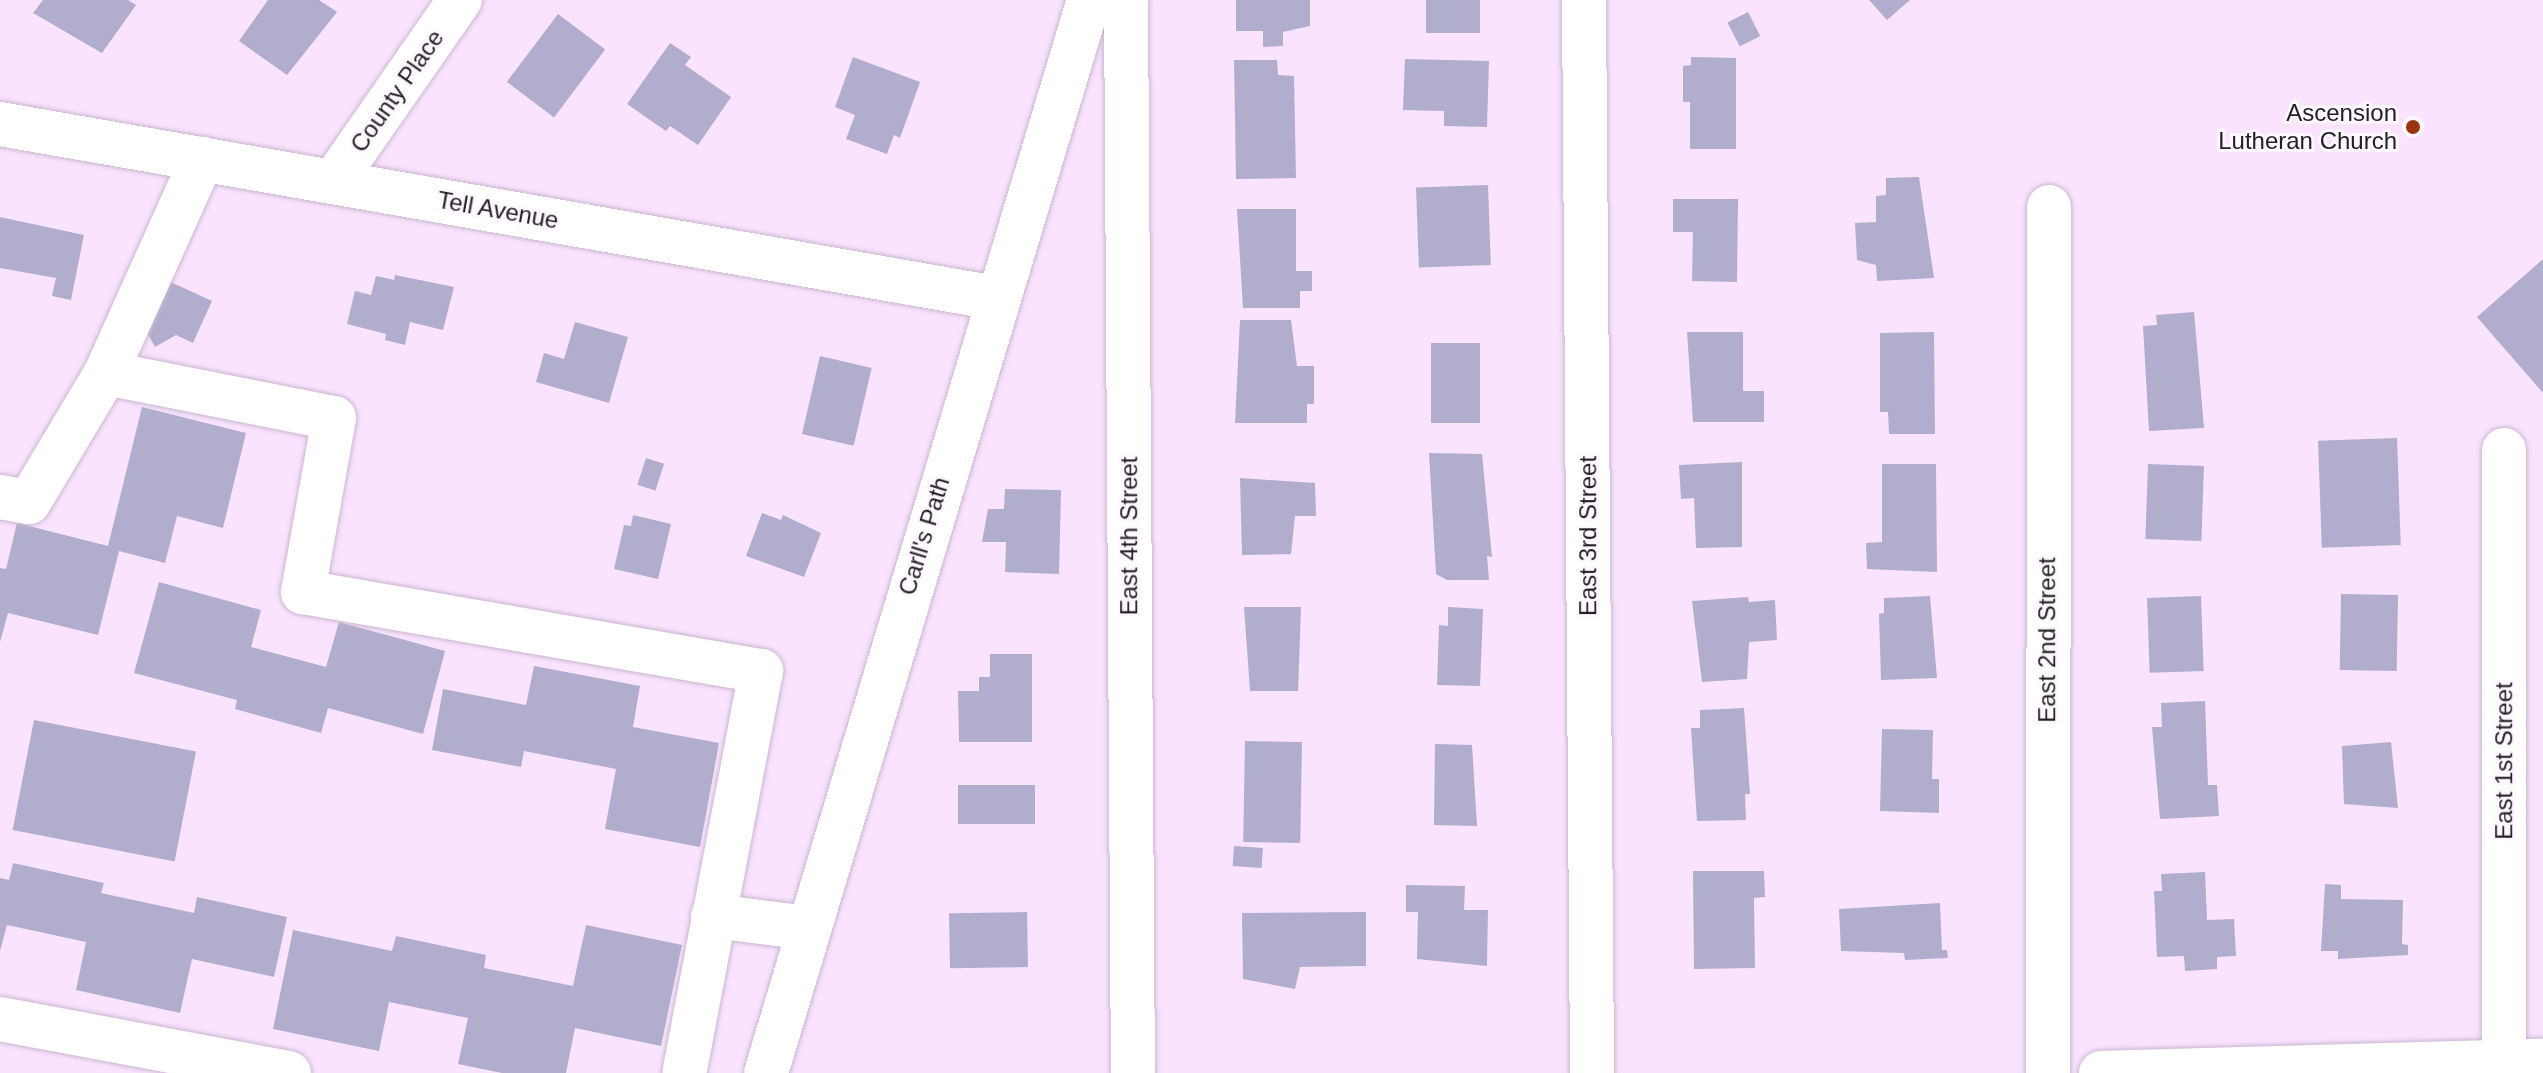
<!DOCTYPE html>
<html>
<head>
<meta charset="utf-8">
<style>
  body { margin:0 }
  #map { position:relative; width:2543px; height:1073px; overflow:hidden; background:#f9e3fe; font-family:Arial,sans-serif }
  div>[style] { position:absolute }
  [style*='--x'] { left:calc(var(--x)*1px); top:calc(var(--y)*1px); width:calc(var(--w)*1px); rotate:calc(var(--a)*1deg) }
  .building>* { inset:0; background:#b0aecc; transform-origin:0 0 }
  .roads { filter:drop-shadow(0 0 2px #cbb6d0) drop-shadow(0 0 2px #cbb6d0) }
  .street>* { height:44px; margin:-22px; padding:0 22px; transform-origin:22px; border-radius:22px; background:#fff }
  .secondary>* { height:44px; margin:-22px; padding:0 22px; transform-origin:22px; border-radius:22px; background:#fff }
  .dots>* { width:22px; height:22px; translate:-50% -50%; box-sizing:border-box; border:4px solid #fcf8fd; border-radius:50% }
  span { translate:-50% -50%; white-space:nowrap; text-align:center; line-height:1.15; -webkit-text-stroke:6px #fcf8fd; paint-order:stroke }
  .street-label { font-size:24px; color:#241c26 }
  .poi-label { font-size:24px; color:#241c26 }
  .right { translate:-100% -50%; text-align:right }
</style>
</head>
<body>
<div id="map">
  <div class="building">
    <div style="clip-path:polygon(43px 0,128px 0,136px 5px,102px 53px,33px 13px)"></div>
    <div style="clip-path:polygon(268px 0,319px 0,337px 12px,287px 75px,239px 41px)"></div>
    <div style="clip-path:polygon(1236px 0,1310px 0,1310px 26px,1283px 32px,1283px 46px,1263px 47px,1263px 31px,1236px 31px)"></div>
    <div style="left:1426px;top:0;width:54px;height:33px"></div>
    <div style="clip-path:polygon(1869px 0,1910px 0,1887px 20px)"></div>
    <div style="left:1748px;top:12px;width:27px;height:23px;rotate:63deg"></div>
    <div style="left:558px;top:14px;width:59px;height:85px;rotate:37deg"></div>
    <div style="clip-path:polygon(670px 43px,691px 57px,685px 65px,731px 97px,698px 145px,670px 126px,666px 131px,627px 104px)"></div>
    <div style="clip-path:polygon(853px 57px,920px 82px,900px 138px,894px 135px,887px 154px,846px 139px,855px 115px,835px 107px)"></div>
    <div style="clip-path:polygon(1691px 57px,1736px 58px,1736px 149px,1690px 149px,1690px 102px,1683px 102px,1683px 66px,1691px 65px)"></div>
    <div style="clip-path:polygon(1405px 59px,1489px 61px,1487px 127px,1444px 126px,1444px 111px,1403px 110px)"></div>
    <div style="clip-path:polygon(1234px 60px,1277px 60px,1278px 75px,1294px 76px,1296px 178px,1236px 179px)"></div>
    <div style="clip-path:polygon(1919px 177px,1934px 278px,1877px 281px,1876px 265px,1857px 260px,1855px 223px,1876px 222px,1876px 196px,1886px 195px,1886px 178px)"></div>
    <div style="left:1488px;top:185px;width:80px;height:72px;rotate:88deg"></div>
    <div style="clip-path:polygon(1673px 199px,1738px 199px,1737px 282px,1692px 281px,1693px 232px,1673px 232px)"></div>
    <div style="clip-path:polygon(1237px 209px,1296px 209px,1296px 271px,1312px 271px,1312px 291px,1300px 291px,1300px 308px,1243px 308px)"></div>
    <div style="clip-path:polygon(0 217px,84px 235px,71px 300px,52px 296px,56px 278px,0 268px)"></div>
    <div style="clip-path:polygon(2543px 259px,2543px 393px,2477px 317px)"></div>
    <div style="clip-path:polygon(395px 275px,454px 287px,443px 330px,410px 322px,405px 345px,385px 340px,386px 334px,347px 324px,355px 291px,371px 295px,376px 276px,394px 280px)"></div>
    <div style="clip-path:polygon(162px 278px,212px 301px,193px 343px,176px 335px,155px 347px,142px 323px)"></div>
    <div style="clip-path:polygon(2194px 312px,2204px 428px,2149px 431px,2143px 326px,2157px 325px,2156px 315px)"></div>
    <div style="clip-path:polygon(1240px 320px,1291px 320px,1297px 366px,1314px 366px,1314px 404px,1307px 404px,1307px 423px,1235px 423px)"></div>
    <div style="clip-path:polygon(575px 322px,628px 337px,609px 403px,536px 382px,544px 353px,564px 359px)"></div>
    <div style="clip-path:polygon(1687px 332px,1743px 332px,1743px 391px,1764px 391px,1764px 422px,1693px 422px)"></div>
    <div style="clip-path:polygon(1934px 332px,1935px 434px,1889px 434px,1888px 412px,1880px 412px,1880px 333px)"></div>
    <div style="left:1431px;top:343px;width:49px;height:80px"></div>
    <div style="left:820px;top:356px;width:53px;height:80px;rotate:13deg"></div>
    <div style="clip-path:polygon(142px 407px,246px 433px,223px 528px,177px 516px,165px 563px,119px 551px,98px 635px,8px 613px,0 642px,0 568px,6px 569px,17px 523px,108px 546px)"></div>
    <div style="left:2397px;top:438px;width:107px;height:79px;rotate:88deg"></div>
    <div style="clip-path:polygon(1429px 453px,1482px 454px,1492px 557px,1487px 556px,1489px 580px,1447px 580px,1436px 574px)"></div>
    <div style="left:646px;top:458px;width:19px;height:28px;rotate:18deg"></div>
    <div style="clip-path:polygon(1742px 462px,1742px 547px,1696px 548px,1694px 498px,1681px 499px,1679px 465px)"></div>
    <div style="clip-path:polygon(1882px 464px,1936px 464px,1937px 572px,1867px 569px,1866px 543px,1882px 542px)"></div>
    <div style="left:2148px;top:464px;width:56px;height:75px;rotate:2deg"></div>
    <div style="clip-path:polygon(1240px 478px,1315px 483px,1316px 516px,1295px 516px,1291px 554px,1242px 555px)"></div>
    <div style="clip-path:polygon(1005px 489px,1061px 490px,1059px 574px,1005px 572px,1006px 542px,982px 542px,988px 509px,1004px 509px)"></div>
    <div style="clip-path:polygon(762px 513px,781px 520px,783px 515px,821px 533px,804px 577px,746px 556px)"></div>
    <div style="clip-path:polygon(633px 515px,671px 524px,658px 579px,614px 569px,624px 525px,631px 526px)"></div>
    <div style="clip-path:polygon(159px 582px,261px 610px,251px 647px,326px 667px,339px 622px,445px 651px,423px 734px,328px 708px,321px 733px,235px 709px,237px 700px,134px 673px)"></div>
    <div style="left:2398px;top:595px;width:76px;height:57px;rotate:91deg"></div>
    <div style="clip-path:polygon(1930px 596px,1937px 678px,1881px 680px,1879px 614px,1884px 613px,1884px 598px)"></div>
    <div style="left:2201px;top:596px;width:75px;height:54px;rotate:88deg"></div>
    <div style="clip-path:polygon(1748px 597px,1749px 602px,1775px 600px,1777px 640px,1749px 642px,1747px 679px,1702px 682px,1692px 601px)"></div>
    <div style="clip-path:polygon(1244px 607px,1301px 607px,1298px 691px,1250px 691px)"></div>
    <div style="clip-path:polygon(1448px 607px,1483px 609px,1480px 686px,1437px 685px,1439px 625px,1448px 626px)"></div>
    <div style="clip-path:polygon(990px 654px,1032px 654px,1032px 742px,959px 742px,958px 691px,979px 691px,979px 677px,990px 677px)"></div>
    <div style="clip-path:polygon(534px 666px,640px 686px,633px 727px,719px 743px,700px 847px,605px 829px,616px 769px,524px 751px,521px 767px,432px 750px,443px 689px,526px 705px)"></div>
    <div style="clip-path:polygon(2205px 701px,2208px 785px,2217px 785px,2219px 816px,2160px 819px,2152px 727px,2162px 727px,2161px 703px)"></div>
    <div style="clip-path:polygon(1744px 708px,1750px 794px,1745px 794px,1746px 820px,1697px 821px,1691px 728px,1700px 728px,1700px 710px)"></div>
    <div style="left:34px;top:720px;width:165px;height:112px;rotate:11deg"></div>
    <div style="clip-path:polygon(1882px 729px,1933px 730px,1932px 779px,1939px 779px,1939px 813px,1880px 811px)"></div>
    <div style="left:1245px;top:741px;width:57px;height:101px;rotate:1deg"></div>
    <div style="clip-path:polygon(2391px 742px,2398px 808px,2344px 804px,2342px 746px)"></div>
    <div style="clip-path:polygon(1435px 744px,1472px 745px,1477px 826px,1434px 825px)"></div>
    <div style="left:958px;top:785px;width:77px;height:39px"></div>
    <div style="left:1234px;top:846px;width:29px;height:20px;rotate:4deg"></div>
    <div style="clip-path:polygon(13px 863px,104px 883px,101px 893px,194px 913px,197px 897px,287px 917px,274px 977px,192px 959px,180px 1013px,76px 990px,86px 942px,7px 925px,0 951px,0 878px,9px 880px)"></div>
    <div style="clip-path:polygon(1693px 871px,1764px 871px,1765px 897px,1754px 898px,1755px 968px,1694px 969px)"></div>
    <div style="clip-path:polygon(2205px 872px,2207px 920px,2234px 919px,2236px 956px,2217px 957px,2217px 969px,2185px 971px,2184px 956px,2157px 957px,2154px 891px,2162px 891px,2161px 874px)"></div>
    <div style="clip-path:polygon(2325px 884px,2341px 885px,2341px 899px,2403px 900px,2402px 944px,2408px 945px,2408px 955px,2338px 959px,2338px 951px,2321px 951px)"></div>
    <div style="clip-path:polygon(1406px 885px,1465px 886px,1464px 910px,1488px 910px,1487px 966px,1417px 959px,1418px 912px,1406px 912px)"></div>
    <div style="clip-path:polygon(1940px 903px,1942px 950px,1947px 950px,1948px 958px,1905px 960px,1904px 953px,1841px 951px,1839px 909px)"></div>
    <div style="left:1027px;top:912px;width:55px;height:78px;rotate:89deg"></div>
    <div style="clip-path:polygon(1366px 912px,1366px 966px,1300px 967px,1295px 989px,1243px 979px,1242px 913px)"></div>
    <div style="clip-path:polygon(586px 925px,682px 945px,661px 1046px,575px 1028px,566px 1073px,502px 1073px,458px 1064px,468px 1018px,389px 1002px,379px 1051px,273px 1029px,293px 930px,392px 951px,396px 936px,486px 955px,484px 968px,573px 986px)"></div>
  </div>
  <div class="roads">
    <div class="street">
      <div style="--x:1126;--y:0;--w:1073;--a:89.63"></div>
      <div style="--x:1584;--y:0;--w:1073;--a:89.57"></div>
      <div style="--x:0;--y:124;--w:1011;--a:9.91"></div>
      <div style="--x:334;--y:181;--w:221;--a:-55.2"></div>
      <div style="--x:106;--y:373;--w:235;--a:-65.8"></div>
      <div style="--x:2504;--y:450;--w:623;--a:90"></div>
      <div style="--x:0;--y:497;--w:29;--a:10"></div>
      <div style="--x:29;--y:502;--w:150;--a:-59.2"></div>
      <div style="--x:106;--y:373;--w:232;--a:11.2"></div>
      <div style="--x:334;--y:418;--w:177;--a:100.1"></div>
      <div style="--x:303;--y:592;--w:465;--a:9.8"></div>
      <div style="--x:761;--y:671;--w:409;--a:100.8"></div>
      <div style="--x:713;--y:916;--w:96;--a:7.2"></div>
      <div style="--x:0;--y:1019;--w:294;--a:10.6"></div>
      <div style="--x:2048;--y:1073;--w:866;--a:-89.93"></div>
      <div style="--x:2101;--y:1073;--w:442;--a:-1.6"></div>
    </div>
    <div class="secondary">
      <div style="--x:766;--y:1073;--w:1121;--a:-73.25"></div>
    </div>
  </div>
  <div class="dots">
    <div style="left:2413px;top:127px;background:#9b3510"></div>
  </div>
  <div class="street-label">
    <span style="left:397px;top:91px;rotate:-55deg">County Place</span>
    <span style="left:498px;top:210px;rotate:10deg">Tell Avenue</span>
    <span style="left:924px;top:536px;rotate:-73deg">Carll's Path</span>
    <span style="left:1129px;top:536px;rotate:-90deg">East 4th Street</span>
    <span style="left:1588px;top:536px;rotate:-90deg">East 3rd Street</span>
    <span style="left:2047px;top:640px;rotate:-90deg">East 2nd Street</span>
    <span style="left:2504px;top:761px;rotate:-90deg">East 1st Street</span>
  </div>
  <div class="poi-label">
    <span class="right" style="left:2397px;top:127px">Ascension<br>Lutheran Church</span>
  </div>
</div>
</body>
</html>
